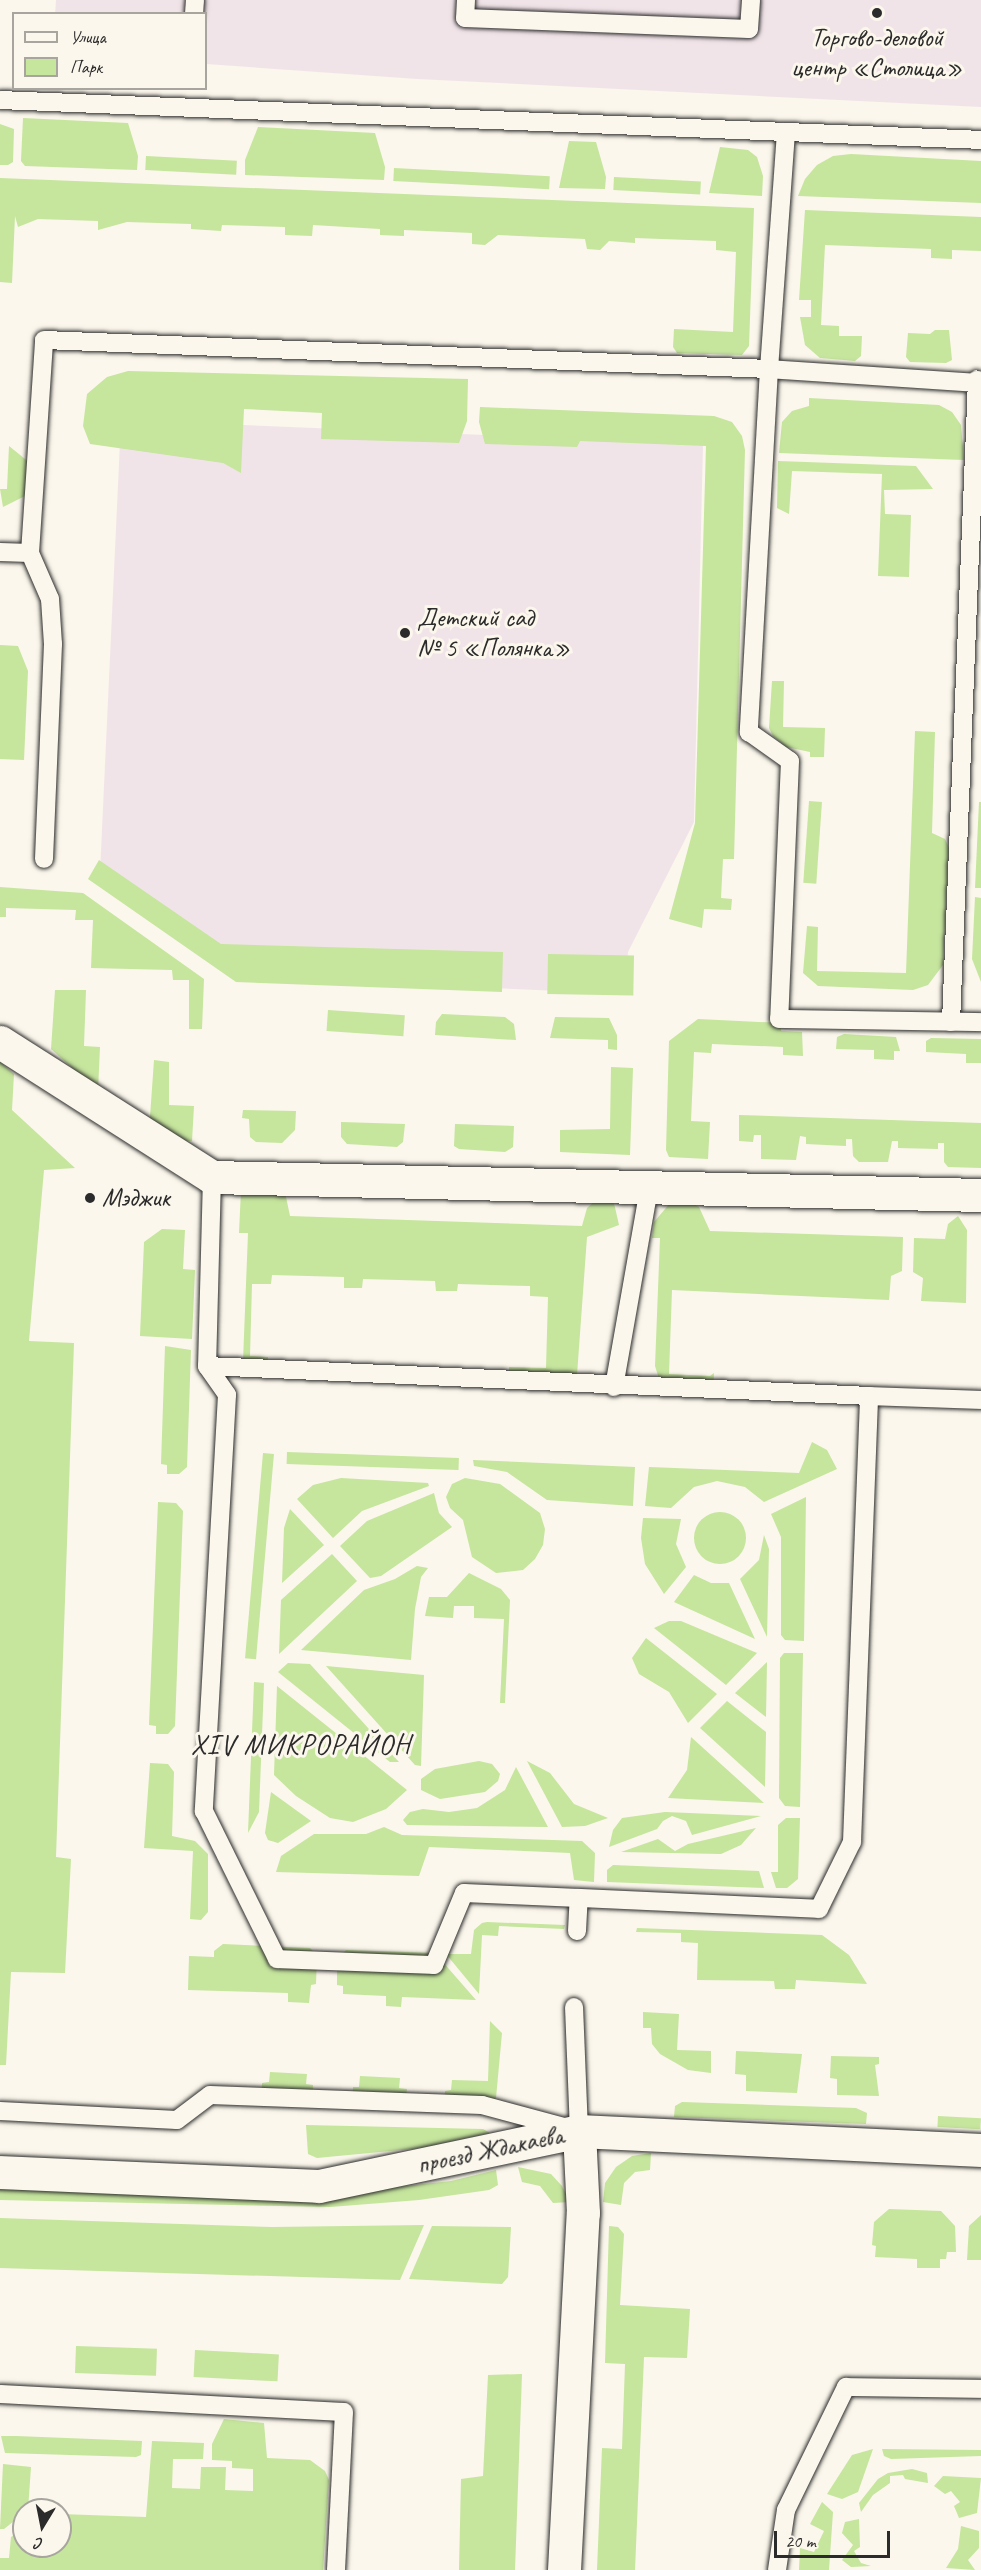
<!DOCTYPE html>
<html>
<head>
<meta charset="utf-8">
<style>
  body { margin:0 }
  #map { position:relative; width:981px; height:2570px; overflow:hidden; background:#fbf7ec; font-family:Caveat,sans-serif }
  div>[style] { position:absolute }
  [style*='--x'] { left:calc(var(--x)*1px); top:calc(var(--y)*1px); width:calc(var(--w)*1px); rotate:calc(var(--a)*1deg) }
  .built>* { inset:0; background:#f1e4e9 }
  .green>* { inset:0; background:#c6e59d; transform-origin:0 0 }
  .round { border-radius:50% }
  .roads { filter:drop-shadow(0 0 2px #2b2b2b) drop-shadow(0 0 2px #2b2b2b) }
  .lane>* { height:18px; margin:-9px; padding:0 9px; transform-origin:9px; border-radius:9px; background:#fbf7ec }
  .street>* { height:33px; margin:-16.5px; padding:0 16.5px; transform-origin:16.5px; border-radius:16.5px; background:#fbf7ec }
  .dots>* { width:16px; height:16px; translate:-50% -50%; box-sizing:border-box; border:3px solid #fbf7ec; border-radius:50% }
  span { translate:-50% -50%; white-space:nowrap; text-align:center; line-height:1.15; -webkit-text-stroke:6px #fbf7ec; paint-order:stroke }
  .poi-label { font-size:26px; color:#2b2b2b }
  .left { translate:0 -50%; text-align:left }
  .street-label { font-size:26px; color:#2b2b2b }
  .quarter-label { font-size:28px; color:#2b2b2b; letter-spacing:1.5px }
  .legend { position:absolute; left:12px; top:12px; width:195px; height:78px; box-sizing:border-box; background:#fbf7ec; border:2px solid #a8a59f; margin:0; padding:8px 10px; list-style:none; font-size:18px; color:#2b2b2b }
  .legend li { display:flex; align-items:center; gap:12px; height:30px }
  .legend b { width:30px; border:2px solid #a8a59f }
  .north { position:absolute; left:12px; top:2498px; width:60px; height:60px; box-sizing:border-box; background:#fbf7ec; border:2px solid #a8a59f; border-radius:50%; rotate:190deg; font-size:16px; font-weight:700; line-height:24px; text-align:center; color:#2b2b2b }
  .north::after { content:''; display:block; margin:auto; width:21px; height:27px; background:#2b2b2b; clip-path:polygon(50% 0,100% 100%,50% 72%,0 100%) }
  .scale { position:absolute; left:774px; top:2531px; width:116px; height:27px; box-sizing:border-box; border:3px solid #2b2b2b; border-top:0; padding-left:8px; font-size:18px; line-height:21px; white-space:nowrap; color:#2b2b2b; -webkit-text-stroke:4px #fbf7ec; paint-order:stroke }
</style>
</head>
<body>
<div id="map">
  <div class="built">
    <div style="clip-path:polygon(56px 0,981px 0,981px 107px,417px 79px,206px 64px,206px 14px,55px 14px)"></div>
    <div style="clip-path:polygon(121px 420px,703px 444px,694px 822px,628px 952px,626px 994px,243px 977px,100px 872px)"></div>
  </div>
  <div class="green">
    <div style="clip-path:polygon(23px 118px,128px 123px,138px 156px,137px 170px,25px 166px,21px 161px)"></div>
    <div style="clip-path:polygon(0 124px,14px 129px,13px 162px,8px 165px,0 165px)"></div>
    <div style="clip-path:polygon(258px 127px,375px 133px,385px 167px,384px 180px,245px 175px,245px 160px)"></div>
    <div style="clip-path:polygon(569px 141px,596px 142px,606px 177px,605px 189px,559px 188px)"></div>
    <div style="clip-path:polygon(720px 147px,748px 150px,757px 157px,763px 176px,762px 196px,709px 193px)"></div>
    <div style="clip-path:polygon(851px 154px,981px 161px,981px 203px,798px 196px,805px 179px,817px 165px,833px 156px)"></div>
    <div style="left:146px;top:156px;width:91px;height:14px;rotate:3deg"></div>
    <div style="left:394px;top:168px;width:156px;height:13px;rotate:3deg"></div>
    <div style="left:614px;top:177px;width:87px;height:13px;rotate:3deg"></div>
    <div style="clip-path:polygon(0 178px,754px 208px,749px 346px,742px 355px,677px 353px,673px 347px,674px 329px,733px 332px,736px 252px,716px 250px,716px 241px,635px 238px,635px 243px,609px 241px,600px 250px,587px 249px,585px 239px,498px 235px,485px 245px,472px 244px,472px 233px,404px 230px,404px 236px,380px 235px,380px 229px,313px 225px,312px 236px,285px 235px,285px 227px,222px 225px,221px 231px,191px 229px,191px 224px,127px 222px,98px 230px,98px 221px,38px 219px,18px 227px,15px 216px,12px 283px,0 282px)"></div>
    <div style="clip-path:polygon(805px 210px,981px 217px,981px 251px,952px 250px,952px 259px,931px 258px,931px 249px,825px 245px,821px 325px,839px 326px,839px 336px,862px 336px,861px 356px,855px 361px,820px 358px,805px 345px,800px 317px,811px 317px,811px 300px,799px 300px)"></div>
    <div style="clip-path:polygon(935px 330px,949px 330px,952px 360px,946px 363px,910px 362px,906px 357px,908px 333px,930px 334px)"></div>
    <div style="clip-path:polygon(128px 371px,468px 379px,467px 421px,459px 443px,321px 439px,322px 413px,244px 409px,241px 473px,223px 463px,90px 444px,83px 426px,87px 394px,107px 377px)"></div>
    <div style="clip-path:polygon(809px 398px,939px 405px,952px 412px,961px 425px,964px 460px,779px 453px,782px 422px,792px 411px,809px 406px)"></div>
    <div style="clip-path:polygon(480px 407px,714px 416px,732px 422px,742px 436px,745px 450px,734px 859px,723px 859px,721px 898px,732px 899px,731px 910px,704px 909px,702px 928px,669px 919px,695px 823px,706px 446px,580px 441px,577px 447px,485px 444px,479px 422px)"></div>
    <div style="clip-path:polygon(9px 446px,30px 463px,25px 496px,3px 507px,0 489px,7px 489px)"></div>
    <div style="clip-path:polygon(778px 461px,916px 466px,933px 489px,884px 490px,885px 514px,911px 515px,909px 577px,878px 576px,882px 474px,792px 471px,789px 514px,777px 508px)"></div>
    <div style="clip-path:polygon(0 645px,18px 646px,28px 671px,24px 760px,0 759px)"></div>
    <div style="clip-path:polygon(772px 681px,784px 681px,783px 727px,825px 728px,824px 757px,810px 757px,810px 752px,786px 747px,773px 736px,769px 728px)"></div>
    <div style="clip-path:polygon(915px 731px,935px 732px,932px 833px,945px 839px,949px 848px,943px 965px,928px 985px,913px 990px,818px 986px,803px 973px,807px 926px,818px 927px,817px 971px,906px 973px)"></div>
    <div style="left:809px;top:801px;width:13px;height:82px;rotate:4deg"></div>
    <div style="clip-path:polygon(979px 802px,981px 802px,981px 888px,975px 888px)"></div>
    <div style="clip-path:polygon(99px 860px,221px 944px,503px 952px,502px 992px,236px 982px,88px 879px)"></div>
    <div style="clip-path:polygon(0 887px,83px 893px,204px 979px,202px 1029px,189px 1029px,189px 980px,173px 980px,172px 970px,91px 968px,93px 920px,75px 920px,76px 910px,6px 908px,6px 917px,0 917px)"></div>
    <div style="clip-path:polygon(975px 897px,981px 898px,981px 982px,972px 959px)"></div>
    <div style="left:548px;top:954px;width:86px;height:40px;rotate:1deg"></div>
    <div style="clip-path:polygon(55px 990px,86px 990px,84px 1046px,100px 1047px,98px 1091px,51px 1049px)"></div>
    <div style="left:328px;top:1010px;width:77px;height:21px;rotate:4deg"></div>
    <div style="clip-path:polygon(442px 1014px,505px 1017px,514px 1024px,516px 1040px,435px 1035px,436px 1022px)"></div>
    <div style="clip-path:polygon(555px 1017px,609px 1018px,617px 1035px,617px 1050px,608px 1049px,608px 1040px,550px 1038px)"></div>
    <div style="clip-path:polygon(698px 1019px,781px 1023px,781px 1031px,802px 1032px,803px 1056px,783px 1055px,783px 1047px,712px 1044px,711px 1053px,694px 1052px,691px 1121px,710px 1122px,708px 1159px,669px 1157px,666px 1150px,669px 1041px)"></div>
    <div style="clip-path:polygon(844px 1034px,896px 1037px,900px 1051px,894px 1051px,894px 1060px,874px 1059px,874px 1050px,836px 1049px,837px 1037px)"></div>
    <div style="clip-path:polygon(931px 1038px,981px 1039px,981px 1063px,966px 1063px,966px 1054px,926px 1052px,926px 1041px)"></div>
    <div style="clip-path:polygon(154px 1060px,169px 1062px,169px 1105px,194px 1106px,192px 1141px,155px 1140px,149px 1131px)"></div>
    <div style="clip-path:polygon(0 1062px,14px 1074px,12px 1110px,75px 1168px,44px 1170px,29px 1341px,74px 1343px,56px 1857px,71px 1859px,65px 1973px,11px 1972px,6px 2065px,0 2065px)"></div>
    <div style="clip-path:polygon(611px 1067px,633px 1068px,630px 1155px,560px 1152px,560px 1130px,610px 1129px)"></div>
    <div style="clip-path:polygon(243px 1110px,296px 1111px,295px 1130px,282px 1143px,256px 1142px,250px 1137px,249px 1119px,242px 1118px)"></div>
    <div style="clip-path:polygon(739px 1115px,981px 1123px,981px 1168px,948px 1167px,944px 1162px,944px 1143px,938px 1143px,938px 1149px,898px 1148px,898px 1141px,892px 1141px,888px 1162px,859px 1162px,853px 1156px,852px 1139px,846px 1139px,846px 1146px,806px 1144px,806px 1137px,800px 1136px,796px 1160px,761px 1159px,761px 1135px,754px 1135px,753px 1142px,739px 1141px)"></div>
    <div style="clip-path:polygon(341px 1122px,405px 1124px,403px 1142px,397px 1147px,347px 1144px,341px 1137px)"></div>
    <div style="clip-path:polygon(455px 1124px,514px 1126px,513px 1147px,505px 1152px,459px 1149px,454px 1146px)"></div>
    <div style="clip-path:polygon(241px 1190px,285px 1192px,290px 1216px,582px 1226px,587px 1208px,596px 1200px,614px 1203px,619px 1225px,587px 1237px,577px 1375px,509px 1376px,509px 1367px,546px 1368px,548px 1297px,530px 1296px,530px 1286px,458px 1284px,457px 1291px,436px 1291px,435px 1281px,363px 1279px,362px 1288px,344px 1288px,344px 1277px,272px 1275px,271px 1284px,252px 1284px,250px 1356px,268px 1357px,268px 1367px,243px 1361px,248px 1233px,239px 1233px)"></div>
    <div style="clip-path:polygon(671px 1202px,692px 1203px,699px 1207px,710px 1231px,903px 1237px,902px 1271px,891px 1276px,889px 1300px,672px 1290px,669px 1374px,710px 1376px,714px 1373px,713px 1395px,660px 1382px,655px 1366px,660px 1238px,652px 1238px,654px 1222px)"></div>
    <div style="clip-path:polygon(958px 1216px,967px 1230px,966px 1303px,921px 1301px,923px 1278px,913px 1272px,914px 1238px,945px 1239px,948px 1224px)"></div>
    <div style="clip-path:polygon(162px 1229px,185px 1230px,183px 1269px,195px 1270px,192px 1339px,140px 1336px,144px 1242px)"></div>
    <div style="clip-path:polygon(165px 1346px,191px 1350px,187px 1467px,179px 1474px,167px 1474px,167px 1465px,161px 1464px)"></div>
    <div style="clip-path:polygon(812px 1442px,827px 1450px,837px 1469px,764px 1502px,745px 1487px,717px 1481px,694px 1487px,671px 1508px,645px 1506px,649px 1467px,799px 1473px)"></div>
    <div style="left:287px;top:1452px;width:172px;height:12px;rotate:2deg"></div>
    <div style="left:263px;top:1453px;width:11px;height:206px;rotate:5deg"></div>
    <div style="clip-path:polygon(473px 1460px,635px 1467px,633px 1506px,547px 1500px,507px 1472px,474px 1466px)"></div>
    <div style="clip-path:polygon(341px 1478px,428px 1483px,429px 1486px,362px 1511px,333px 1538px,297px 1499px,313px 1485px)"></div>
    <div style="clip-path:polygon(465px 1478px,500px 1484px,540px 1513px,545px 1529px,543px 1545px,535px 1559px,523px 1570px,496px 1573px,472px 1557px,463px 1520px,450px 1508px,446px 1497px,452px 1484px)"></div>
    <div style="clip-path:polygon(434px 1493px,439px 1513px,452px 1527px,381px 1576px,370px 1578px,340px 1546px,367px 1521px)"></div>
    <div style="clip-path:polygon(806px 1497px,804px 1641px,785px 1640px,781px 1635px,781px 1537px,771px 1514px)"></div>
    <div style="clip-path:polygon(158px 1502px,176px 1503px,183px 1511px,175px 1726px,168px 1734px,156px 1734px,156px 1726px,149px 1725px)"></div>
    <div style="clip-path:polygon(290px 1509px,324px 1545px,282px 1583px,284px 1528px)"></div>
    <div class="round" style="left:694px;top:1512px;width:52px;height:52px"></div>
    <div style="clip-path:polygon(643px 1518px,681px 1519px,676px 1544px,686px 1567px,664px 1594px,645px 1564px,641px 1538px)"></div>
    <div style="clip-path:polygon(764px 1535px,769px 1549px,767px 1637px,740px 1579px,759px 1560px)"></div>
    <div style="clip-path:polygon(332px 1554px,357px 1581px,279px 1654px,281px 1600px)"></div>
    <div style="clip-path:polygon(417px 1566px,428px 1568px,421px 1577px,415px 1609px,411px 1660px,301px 1650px,364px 1590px,395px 1579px)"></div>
    <div style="clip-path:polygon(469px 1573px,501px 1589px,510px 1600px,505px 1703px,500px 1703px,504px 1619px,474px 1618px,474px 1606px,454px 1606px,453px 1618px,425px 1616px,429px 1597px,447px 1597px)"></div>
    <div style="clip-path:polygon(694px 1575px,711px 1583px,729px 1583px,755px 1639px,674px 1602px)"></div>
    <div style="clip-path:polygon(669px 1621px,681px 1621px,757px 1653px,726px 1685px,654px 1628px)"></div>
    <div style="clip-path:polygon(646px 1638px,717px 1694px,688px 1723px,669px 1692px,639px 1674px,632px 1658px)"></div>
    <div style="clip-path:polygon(784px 1653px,803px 1653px,800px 1807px,785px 1806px,779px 1798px,780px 1658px)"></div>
    <div style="clip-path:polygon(767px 1662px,766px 1717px,735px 1693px)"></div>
    <div style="clip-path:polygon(288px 1663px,310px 1664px,399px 1762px,390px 1762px,278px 1672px)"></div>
    <div style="clip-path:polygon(326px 1666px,424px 1675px,421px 1766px,415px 1765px)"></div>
    <div style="clip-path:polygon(254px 1682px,264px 1683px,259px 1812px,248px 1833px)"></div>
    <div style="clip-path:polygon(277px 1686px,407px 1790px,386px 1809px,353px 1822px,330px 1818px,296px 1796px,274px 1775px)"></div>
    <div style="clip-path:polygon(727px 1701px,766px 1732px,765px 1787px,700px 1728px)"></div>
    <div style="clip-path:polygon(691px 1737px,764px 1803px,668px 1798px,687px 1770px)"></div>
    <div style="clip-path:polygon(479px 1761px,492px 1764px,500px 1774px,498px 1781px,485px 1792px,440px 1799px,421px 1790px,421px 1779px,435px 1769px)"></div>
    <div style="clip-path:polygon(527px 1761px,550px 1773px,574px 1804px,608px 1818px,585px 1826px,562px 1827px)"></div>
    <div style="clip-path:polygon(150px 1763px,168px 1764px,174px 1772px,172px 1836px,195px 1841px,208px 1854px,208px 1912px,201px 1920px,190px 1919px,193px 1851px,144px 1848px)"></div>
    <div style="clip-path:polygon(516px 1767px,548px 1827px,407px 1825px,403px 1820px,410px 1812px,423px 1809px,449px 1812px,477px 1808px,505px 1790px)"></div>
    <div style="clip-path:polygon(271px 1792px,311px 1821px,278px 1843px,268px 1840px,265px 1833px)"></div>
    <div style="clip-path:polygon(665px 1812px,761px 1816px,692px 1835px,686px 1821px,672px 1816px,663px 1821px,657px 1829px,609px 1847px,613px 1830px,622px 1818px)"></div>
    <div style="clip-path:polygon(800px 1818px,798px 1879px,787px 1888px,776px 1888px,771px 1872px,778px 1872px,778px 1825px,786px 1818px)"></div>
    <div style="clip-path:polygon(384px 1827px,402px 1835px,582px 1841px,595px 1853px,594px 1882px,574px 1880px,570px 1853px,429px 1847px,419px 1876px,276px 1872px,281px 1856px,314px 1834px,366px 1834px)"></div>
    <div style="clip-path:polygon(756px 1828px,741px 1845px,721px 1854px,621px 1852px,658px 1839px,675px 1851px,688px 1844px)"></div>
    <div style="clip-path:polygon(613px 1865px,759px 1871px,764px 1888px,607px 1882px,607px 1870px)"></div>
    <div style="clip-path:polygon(482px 1923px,487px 1922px,565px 1925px,564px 1929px,499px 1926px,498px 1936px,482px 1935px,479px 1994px,446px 1954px,471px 1954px,474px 1930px)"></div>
    <div style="clip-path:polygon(637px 1928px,822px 1935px,849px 1955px,867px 1984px,796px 1980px,795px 1989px,775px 1989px,774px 1981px,697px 1980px,698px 1943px,681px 1942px,681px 1933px,636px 1932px)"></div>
    <div style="clip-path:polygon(223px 1944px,310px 1948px,317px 1955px,316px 1984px,311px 1985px,309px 2003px,288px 2002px,288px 1993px,188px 1990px,189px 1956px,214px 1957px,214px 1951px)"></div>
    <div style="clip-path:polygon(346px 1950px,435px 1953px,476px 2000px,402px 1997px,401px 2007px,386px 2006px,386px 1996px,343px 1994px,343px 1986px,337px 1985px,337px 1959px)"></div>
    <div style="clip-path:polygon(643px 2012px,679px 2014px,677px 2050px,711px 2051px,711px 2073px,688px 2070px,660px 2054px,652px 2044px,651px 2028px,643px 2028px)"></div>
    <div style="clip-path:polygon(490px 2021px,502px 2033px,496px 2098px,492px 2103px,444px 2112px,445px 2091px,451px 2090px,452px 2080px,488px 2081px)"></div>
    <div style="clip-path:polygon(736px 2051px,802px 2054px,797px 2093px,746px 2091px,746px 2075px,735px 2074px)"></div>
    <div style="clip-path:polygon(831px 2056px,879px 2057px,879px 2064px,875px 2065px,879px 2096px,837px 2095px,837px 2079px,830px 2078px)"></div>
    <div style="clip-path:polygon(270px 2072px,307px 2074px,306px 2084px,313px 2085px,312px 2107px,261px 2105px,262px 2083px,269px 2082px)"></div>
    <div style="clip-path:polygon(360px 2076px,400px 2078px,399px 2088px,407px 2089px,404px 2110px,352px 2108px,353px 2087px,359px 2087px)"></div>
    <div style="clip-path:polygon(682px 2102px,856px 2108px,867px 2113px,866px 2124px,674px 2117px,675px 2106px)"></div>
    <div style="left:938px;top:2116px;width:43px;height:11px;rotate:3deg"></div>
    <div style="clip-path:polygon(306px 2125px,483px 2129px,490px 2133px,422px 2148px,317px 2158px,308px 2154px)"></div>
    <div style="clip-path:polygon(651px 2153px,650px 2170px,635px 2172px,624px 2183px,621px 2205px,603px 2202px,605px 2183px,616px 2167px,632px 2156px)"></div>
    <div style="clip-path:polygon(518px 2167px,551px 2174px,562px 2186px,570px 2202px,553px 2203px,540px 2186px,522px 2182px)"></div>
    <div style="clip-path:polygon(496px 2170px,498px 2185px,489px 2190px,419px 2200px,330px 2207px,0 2200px,0 2185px,378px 2189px,451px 2181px)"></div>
    <div style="clip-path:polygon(889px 2209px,941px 2211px,955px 2226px,956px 2252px,947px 2252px,946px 2259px,940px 2259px,940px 2268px,917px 2268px,917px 2259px,875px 2257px,876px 2246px,872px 2245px,874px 2222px)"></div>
    <div style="clip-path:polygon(981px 2215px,981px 2260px,967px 2260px,969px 2226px)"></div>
    <div style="clip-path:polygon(0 2218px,272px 2227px,424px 2225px,400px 2280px,0 2268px)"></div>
    <div style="clip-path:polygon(432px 2226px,511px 2227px,508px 2277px,502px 2284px,409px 2279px)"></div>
    <div style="clip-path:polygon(609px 2226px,618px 2227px,624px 2234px,620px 2305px,690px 2309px,687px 2358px,644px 2357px,635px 2570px,597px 2570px,602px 2448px,622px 2449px,625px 2364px,605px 2363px)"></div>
    <div style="left:76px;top:2346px;width:81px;height:27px;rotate:2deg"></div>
    <div style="left:195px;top:2350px;width:84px;height:27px;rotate:3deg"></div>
    <div style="clip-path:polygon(522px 2374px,515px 2570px,459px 2570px,461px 2479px,483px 2476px,488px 2375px)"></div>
    <div style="clip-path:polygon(224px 2419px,264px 2423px,267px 2458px,310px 2460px,325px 2471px,329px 2480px,323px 2570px,0 2570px,0 2558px,9px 2558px,11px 2537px,24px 2529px,24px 2546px,60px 2546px,60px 2514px,146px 2517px,152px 2441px,204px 2443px,203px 2459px,173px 2459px,172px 2488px,200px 2489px,201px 2467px,226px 2467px,225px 2490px,253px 2491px,253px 2469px,232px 2468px,232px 2461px,212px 2460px,212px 2444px)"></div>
    <div style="clip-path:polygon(1px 2436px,16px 2436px,142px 2441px,141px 2455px,136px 2457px,5px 2453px)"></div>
    <div style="clip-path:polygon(873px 2449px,858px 2492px,842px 2499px,827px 2494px,852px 2455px)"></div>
    <div style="clip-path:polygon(882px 2449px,981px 2450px,981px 2456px,891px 2459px,884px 2456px)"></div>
    <div style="clip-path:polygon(3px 2464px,31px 2467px,28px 2510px,4px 2529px,0 2529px)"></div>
    <div style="clip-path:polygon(912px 2469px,927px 2473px,928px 2483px,905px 2479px,903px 2475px,890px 2476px,890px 2483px,873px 2495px,861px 2512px,859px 2503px,878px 2479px,888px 2473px)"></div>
    <div style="clip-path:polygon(943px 2476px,981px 2478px,977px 2513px,959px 2518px,954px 2506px,960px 2502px,951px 2491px,945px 2494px,934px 2486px)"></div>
    <div style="clip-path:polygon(822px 2502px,833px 2512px,829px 2570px,799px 2570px,800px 2548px,814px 2552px,824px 2531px,810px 2524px)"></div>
    <div style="clip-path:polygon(859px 2519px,860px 2547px,854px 2551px,861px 2563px,871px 2566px,851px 2567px,842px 2560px,853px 2545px,842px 2533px,845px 2522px)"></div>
    <div style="clip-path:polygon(961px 2526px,979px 2531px,979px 2548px,968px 2560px,975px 2570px,946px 2568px,958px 2549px)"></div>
  </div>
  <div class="roads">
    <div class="lane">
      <div style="--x:466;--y:0;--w:18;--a:93"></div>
      <div style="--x:465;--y:18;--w:284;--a:2.2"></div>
      <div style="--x:749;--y:29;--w:29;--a:-86"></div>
      <div style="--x:194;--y:14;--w:14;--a:-86"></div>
      <div style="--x:0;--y:100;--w:982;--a:2.33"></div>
      <div style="--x:786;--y:132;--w:238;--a:94.1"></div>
      <div style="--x:769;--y:369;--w:212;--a:3.8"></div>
      <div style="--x:0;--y:552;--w:30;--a:2"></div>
      <div style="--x:30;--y:553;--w:50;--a:66.5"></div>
      <div style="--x:50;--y:599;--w:45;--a:86.2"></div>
      <div style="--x:53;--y:644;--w:215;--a:92.4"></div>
      <div style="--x:30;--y:553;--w:213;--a:-86.2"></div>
      <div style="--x:44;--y:340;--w:726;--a:2.29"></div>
      <div style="--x:769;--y:369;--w:364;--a:93.2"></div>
      <div style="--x:749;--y:732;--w:50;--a:35.3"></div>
      <div style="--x:790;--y:761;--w:258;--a:92.4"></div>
      <div style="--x:779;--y:1019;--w:202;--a:0.9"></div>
      <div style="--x:951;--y:1022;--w:643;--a:-87.68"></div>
      <div style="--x:212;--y:1177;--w:189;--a:91.5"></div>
      <div style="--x:207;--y:1366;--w:35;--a:55"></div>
      <div style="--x:227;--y:1395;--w:417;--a:93.2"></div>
      <div style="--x:204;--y:1811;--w:165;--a:63.7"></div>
      <div style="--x:277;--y:1959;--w:157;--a:2.2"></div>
      <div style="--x:434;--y:1965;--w:78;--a:-67.4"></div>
      <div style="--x:464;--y:1893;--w:115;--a:2.5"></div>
      <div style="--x:207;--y:1366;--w:663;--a:2.59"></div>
      <div style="--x:614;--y:1387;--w:202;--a:-80"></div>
      <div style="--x:577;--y:1931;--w:33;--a:-87"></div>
      <div style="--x:579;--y:1898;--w:240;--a:2.6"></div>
      <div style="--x:819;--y:1909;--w:75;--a:-63.8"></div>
      <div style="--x:852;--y:1842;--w:446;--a:-87.8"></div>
      <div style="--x:869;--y:1396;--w:112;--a:2"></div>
      <div style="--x:0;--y:2111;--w:177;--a:2.9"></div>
      <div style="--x:177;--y:2120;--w:41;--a:-37.1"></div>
      <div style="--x:210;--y:2095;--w:272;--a:2.1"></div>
      <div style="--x:482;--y:2105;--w:100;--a:15"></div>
      <div style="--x:579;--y:2131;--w:124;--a:-92.3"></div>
      <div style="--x:0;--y:2394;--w:344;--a:3"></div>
      <div style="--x:344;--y:2412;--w:158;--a:92.9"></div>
      <div style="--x:777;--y:2570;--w:61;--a:-81.5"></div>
      <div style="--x:786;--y:2510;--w:137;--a:-64"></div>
      <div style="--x:846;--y:2387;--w:135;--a:0.8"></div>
    </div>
    <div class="street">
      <div style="--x:0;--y:1042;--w:251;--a:32.5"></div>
      <div style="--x:212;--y:1177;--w:769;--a:1.34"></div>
      <div style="--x:0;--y:2172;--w:319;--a:2.5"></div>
      <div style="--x:319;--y:2186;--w:266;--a:-11.9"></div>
      <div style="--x:579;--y:2131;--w:402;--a:2.7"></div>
      <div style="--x:564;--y:2570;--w:358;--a:-87"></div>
      <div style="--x:583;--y:2213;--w:82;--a:-92.8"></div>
    </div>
  </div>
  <div class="dots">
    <div style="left:877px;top:13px;background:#2b2b2b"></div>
    <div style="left:405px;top:633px;background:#2b2b2b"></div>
    <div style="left:90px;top:1198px;background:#2b2b2b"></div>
  </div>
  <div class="poi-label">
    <span style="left:877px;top:53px">Торгово-деловой<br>центр «Столица»</span>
    <span class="left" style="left:417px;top:633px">Детский сад<br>№ 5 «Полянка»</span>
    <span class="left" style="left:102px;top:1198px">Мэджик</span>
  </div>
  <div class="street-label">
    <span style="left:490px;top:2150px;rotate:-12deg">проезд Ждакаева</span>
  </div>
  <div class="quarter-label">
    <span style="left:301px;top:1745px">XIV МИКРОРАЙОН</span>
  </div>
  <ul class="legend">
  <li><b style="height:8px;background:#fbf7ec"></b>Улица</li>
  <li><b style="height:16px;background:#c6e59d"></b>Парк</li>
  </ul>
  <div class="north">С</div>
  <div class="scale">20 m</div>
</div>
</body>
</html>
